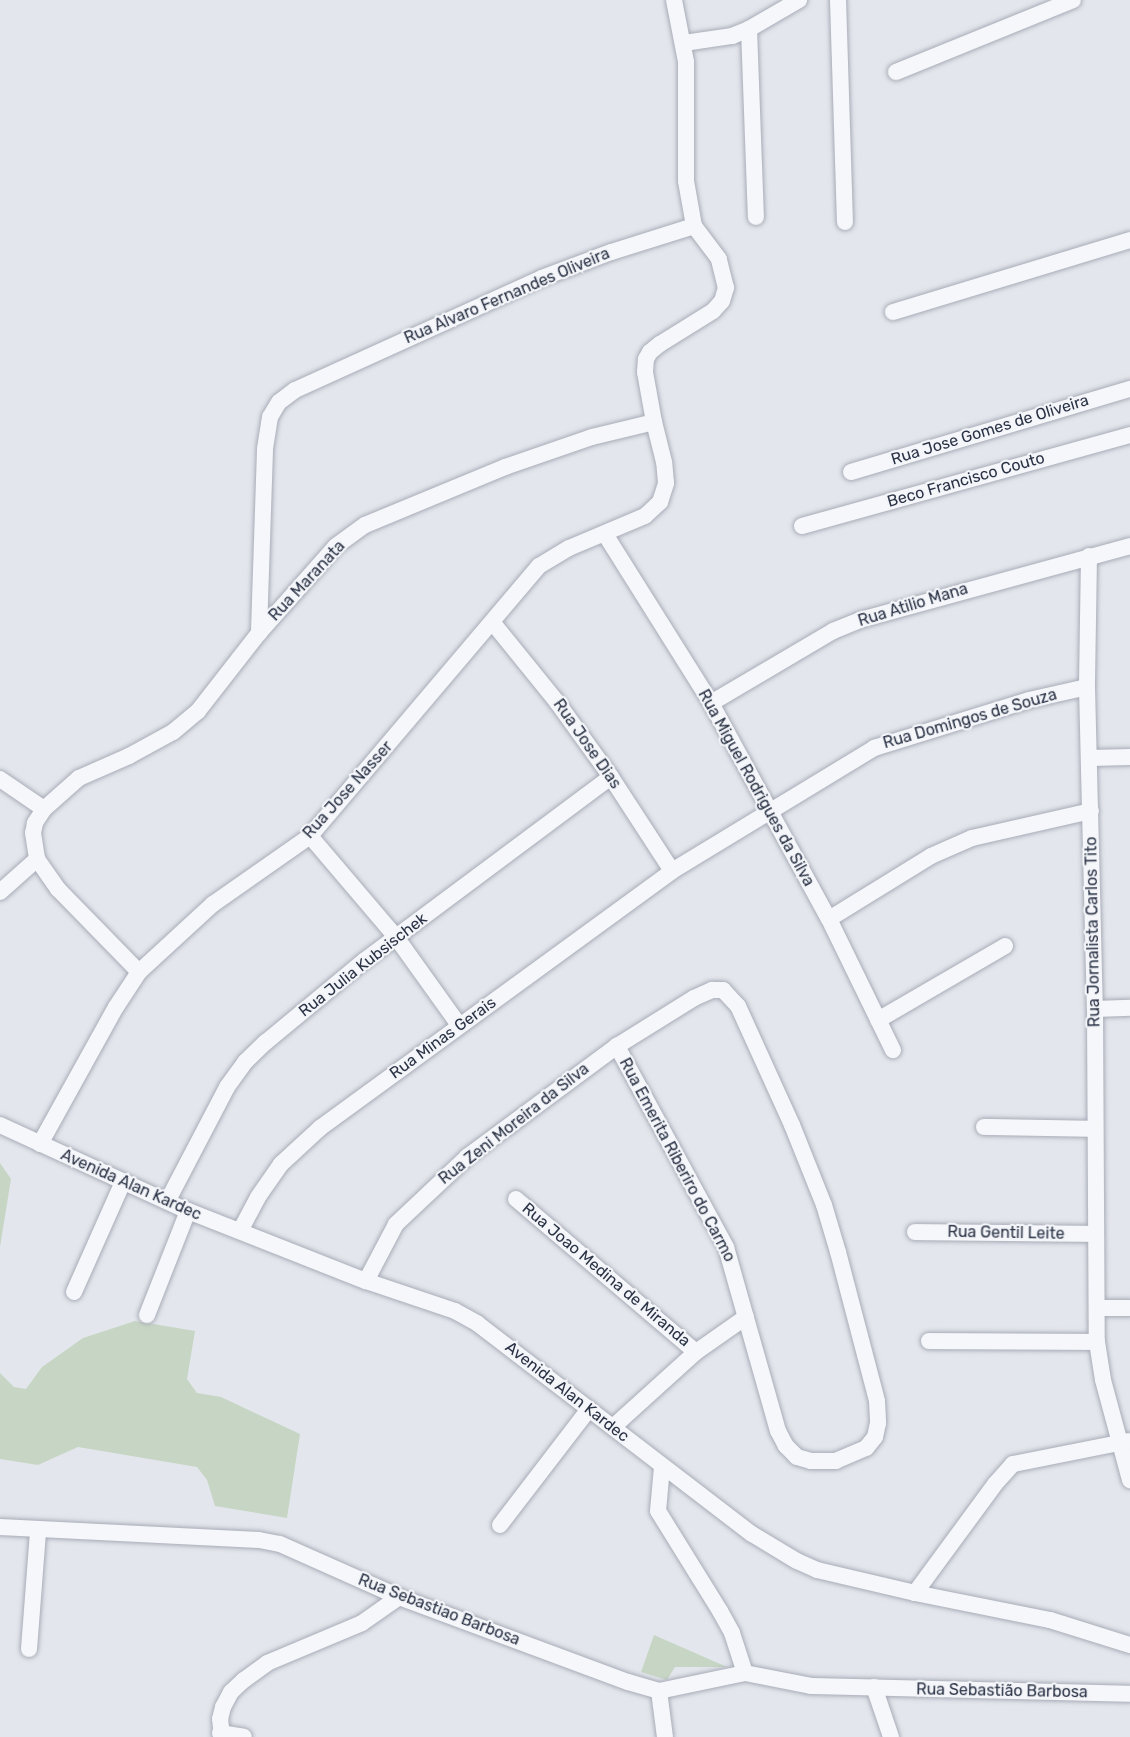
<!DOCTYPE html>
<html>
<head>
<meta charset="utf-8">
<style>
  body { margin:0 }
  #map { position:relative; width:1130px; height:1737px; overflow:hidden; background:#e3e6ec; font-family:Rubik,sans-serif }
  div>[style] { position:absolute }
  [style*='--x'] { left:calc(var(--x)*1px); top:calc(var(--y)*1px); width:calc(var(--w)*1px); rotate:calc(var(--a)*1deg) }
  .green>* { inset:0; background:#c7d6c4 }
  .roads { filter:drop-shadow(0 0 2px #a8acb7) drop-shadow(0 0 2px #a8acb7) }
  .minor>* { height:16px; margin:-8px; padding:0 8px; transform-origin:8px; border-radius:8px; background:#f6f7fa }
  span { translate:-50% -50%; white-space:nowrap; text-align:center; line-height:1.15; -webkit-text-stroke:4.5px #f3f5f9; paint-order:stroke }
  .street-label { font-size:16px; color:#2a3245 }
</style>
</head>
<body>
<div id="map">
  <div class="green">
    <div style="clip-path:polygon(0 1163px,11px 1179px,0 1247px)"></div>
    <div style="clip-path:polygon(135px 1321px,195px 1331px,187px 1379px,197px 1393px,221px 1397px,300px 1434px,287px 1518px,215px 1506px,207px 1480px,197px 1467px,78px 1447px,38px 1465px,0 1459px,0 1373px,14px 1387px,26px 1389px,42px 1367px,83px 1338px)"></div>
    <div style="clip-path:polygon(654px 1635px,727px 1667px,675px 1667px,667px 1680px,641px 1672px)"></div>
  </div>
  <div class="roads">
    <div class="minor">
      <div style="--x:674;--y:0;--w:63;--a:79"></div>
      <div style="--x:686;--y:62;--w:119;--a:90"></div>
      <div style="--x:686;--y:181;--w:46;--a:79.9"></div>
      <div style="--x:838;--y:0;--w:222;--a:88.2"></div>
      <div style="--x:749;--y:29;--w:188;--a:87.9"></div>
      <div style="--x:684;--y:43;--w:49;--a:-8.3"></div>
      <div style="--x:732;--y:36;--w:18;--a:-22"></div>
      <div style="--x:749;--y:29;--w:58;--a:-30.1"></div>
      <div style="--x:896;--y:72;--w:191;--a:-22.1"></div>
      <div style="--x:893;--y:312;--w:248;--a:-16.9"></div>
      <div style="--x:851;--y:472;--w:291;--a:-16.6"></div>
      <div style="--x:802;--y:526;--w:340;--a:-15.5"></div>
      <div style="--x:605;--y:534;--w:199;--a:57.9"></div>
      <div style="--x:711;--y:703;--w:246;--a:61.4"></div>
      <div style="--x:829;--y:919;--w:146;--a:64"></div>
      <div style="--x:1089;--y:556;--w:131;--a:90.9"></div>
      <div style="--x:1087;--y:687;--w:322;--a:88.6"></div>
      <div style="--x:1095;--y:1009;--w:333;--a:89.7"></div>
      <div style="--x:1097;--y:1342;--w:38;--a:81"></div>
      <div style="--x:1103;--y:1380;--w:104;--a:74.9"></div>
      <div style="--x:493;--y:623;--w:102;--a:51"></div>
      <div style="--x:557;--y:702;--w:92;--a:54.2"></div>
      <div style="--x:611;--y:777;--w:112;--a:57"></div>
      <div style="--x:711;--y:703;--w:142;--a:-30.5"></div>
      <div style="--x:833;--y:631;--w:29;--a:-22"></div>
      <div style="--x:860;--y:620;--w:280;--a:-15.3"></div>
      <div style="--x:1090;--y:758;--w:40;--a:-1.4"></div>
      <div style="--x:0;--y:779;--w:53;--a:34.3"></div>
      <div style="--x:44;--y:809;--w:47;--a:-41.5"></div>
      <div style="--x:79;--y:778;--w:55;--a:-23.7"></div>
      <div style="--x:129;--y:756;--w:50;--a:-28.6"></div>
      <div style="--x:173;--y:732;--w:33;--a:-40"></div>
      <div style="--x:198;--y:711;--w:99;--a:-52"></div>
      <div style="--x:259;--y:633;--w:116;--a:-48.5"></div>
      <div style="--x:336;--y:546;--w:36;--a:-36"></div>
      <div style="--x:365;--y:525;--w:152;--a:-22.5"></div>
      <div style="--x:505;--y:467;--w:92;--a:-19"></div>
      <div style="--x:592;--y:437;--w:64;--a:-13.6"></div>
      <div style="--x:44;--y:809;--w:17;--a:123"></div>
      <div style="--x:35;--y:823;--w:10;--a:101"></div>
      <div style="--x:33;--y:833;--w:26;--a:81"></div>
      <div style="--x:37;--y:859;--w:37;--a:55"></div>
      <div style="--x:58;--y:889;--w:116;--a:45.7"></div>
      <div style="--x:310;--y:836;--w:133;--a:49.6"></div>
      <div style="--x:396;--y:937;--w:108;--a:54.4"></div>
      <div style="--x:0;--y:892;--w:50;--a:-41.7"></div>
      <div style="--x:829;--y:919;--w:120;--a:-31.7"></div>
      <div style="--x:931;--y:856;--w:45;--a:-23.7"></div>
      <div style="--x:972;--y:838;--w:122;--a:-12.8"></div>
      <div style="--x:1095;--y:1009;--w:35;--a:-2"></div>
      <div style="--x:878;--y:1020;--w:147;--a:-30.2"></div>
      <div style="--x:0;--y:1125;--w:207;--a:24.6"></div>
      <div style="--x:188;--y:1211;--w:191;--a:21.5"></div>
      <div style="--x:366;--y:1281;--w:94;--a:18.6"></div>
      <div style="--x:455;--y:1311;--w:26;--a:29"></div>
      <div style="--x:478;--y:1324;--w:345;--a:37.5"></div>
      <div style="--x:752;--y:1534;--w:52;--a:31"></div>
      <div style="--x:797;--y:1561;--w:22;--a:24"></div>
      <div style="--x:817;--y:1570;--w:101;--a:13.2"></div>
      <div style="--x:915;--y:1593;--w:138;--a:11.3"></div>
      <div style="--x:1050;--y:1620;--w:84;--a:17.4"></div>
      <div style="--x:984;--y:1127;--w:111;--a:1"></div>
      <div style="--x:40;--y:1144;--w:157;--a:-61"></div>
      <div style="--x:116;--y:1007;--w:42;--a:-56.7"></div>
      <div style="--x:139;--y:972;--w:100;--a:-42.6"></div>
      <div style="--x:213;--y:904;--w:118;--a:-35"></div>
      <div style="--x:310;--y:836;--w:354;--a:-49.7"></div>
      <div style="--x:539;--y:566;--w:35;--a:-31"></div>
      <div style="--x:569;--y:548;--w:82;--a:-22.8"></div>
      <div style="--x:645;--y:516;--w:21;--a:-43"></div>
      <div style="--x:660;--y:502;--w:20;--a:-72"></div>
      <div style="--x:666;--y:483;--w:21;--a:-95"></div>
      <div style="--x:664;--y:462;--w:41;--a:-104"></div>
      <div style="--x:654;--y:422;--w:51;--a:-100.2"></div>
      <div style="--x:645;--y:372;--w:13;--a:-86"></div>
      <div style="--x:646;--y:359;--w:8;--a:-60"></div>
      <div style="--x:650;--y:352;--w:13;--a:-39"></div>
      <div style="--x:660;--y:344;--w:62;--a:-31.9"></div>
      <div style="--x:713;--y:311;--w:13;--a:-48"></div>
      <div style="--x:722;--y:301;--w:14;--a:-73"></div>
      <div style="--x:726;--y:288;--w:30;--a:-104"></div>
      <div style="--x:719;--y:259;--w:41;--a:-127.1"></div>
      <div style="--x:694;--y:226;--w:87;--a:162.6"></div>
      <div style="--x:611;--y:252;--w:74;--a:159.4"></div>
      <div style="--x:542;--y:278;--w:271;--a:155.6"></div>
      <div style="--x:295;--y:390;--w:20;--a:143"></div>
      <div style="--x:279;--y:402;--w:17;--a:121"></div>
      <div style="--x:270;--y:417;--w:33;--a:99"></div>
      <div style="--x:265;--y:450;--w:183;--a:91.9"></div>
      <div style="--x:516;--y:1199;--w:236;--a:40.4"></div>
      <div style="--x:168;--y:1200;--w:127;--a:-62.4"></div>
      <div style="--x:227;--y:1087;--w:31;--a:-54"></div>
      <div style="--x:245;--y:1062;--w:29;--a:-44"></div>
      <div style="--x:266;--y:1042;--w:127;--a:-39.6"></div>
      <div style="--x:364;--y:961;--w:308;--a:-36.7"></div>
      <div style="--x:240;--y:1231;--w:38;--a:-62"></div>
      <div style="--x:258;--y:1197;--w:40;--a:-55.1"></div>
      <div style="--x:281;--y:1164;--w:53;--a:-42.7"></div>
      <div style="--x:320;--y:1128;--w:436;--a:-36.1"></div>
      <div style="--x:672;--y:871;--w:237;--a:-31.3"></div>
      <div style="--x:874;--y:748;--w:162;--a:-17.2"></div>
      <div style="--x:1029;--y:700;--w:59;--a:-12.6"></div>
      <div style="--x:915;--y:1232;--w:181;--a:0.6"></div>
      <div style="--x:366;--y:1281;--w:64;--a:-62.2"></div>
      <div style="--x:396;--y:1224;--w:98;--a:-43.3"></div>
      <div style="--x:467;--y:1157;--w:187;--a:-36.5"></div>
      <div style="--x:617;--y:1046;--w:91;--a:-31.9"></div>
      <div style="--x:694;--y:998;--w:20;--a:-24"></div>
      <div style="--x:712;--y:990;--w:11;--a:0"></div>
      <div style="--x:723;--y:990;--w:22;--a:47"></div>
      <div style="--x:738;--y:1006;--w:131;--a:65.6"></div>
      <div style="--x:792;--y:1125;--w:86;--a:68.2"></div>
      <div style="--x:824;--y:1205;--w:49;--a:73.4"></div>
      <div style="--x:838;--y:1252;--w:154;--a:75.3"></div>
      <div style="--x:877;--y:1401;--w:22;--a:87"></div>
      <div style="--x:878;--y:1423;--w:14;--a:102"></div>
      <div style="--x:875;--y:1437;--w:14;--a:129"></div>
      <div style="--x:866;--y:1448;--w:33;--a:157"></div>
      <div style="--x:836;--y:1461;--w:25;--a:180"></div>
      <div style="--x:811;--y:1461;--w:15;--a:-164"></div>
      <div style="--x:797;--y:1457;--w:16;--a:-135"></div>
      <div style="--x:786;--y:1446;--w:17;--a:-118"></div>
      <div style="--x:778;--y:1431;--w:191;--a:-105.8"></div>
      <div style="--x:726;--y:1247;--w:229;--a:-118.5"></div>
      <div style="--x:74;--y:1292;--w:120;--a:-66"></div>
      <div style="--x:1098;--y:1308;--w:32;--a:0"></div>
      <div style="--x:147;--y:1315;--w:112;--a:-68.5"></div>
      <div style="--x:929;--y:1341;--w:168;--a:0.3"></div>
      <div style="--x:613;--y:1427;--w:112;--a:-42.1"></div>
      <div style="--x:696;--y:1352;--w:61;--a:-35"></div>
      <div style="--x:662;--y:1467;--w:44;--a:95.2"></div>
      <div style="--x:658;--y:1511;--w:118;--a:58.2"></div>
      <div style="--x:720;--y:1611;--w:25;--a:61"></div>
      <div style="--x:732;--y:1633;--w:42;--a:72"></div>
      <div style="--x:500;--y:1525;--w:146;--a:-52.5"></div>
      <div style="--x:0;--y:1527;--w:259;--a:2.9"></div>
      <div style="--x:259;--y:1540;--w:21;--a:11"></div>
      <div style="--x:280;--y:1544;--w:130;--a:24"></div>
      <div style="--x:399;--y:1597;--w:244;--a:20.4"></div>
      <div style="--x:628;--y:1682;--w:32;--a:16"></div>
      <div style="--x:659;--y:1691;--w:88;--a:-11.8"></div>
      <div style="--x:745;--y:1673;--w:67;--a:11.1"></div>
      <div style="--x:811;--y:1686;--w:319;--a:1.4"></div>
      <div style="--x:915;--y:1593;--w:135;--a:-53.7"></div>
      <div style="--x:995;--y:1484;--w:27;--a:-48"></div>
      <div style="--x:1013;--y:1464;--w:118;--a:-11.2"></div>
      <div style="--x:29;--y:1649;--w:118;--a:-85.6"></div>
      <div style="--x:874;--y:1687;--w:53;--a:71.2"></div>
      <div style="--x:659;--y:1691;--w:46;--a:82.6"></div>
      <div style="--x:220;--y:1733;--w:24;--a:9"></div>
      <div style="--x:222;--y:1737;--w:18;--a:-96"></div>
      <div style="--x:220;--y:1719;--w:12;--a:-76"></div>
      <div style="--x:223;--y:1707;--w:17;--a:-62"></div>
      <div style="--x:231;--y:1692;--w:18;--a:-43"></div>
      <div style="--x:244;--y:1680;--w:29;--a:-36"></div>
      <div style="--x:267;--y:1663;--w:103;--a:-22.8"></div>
      <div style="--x:362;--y:1623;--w:45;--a:-35.1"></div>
    </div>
  </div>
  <div class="street-label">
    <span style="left:507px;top:296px;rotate:-23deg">Rua Alvaro Fernandes Oliveira</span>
    <span style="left:990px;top:430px;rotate:-17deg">Rua Jose Gomes de Oliveira</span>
    <span style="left:966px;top:480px;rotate:-16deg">Beco Francisco Couto</span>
    <span style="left:307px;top:581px;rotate:-47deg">Rua Maranata</span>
    <span style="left:913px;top:605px;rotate:-17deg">Rua Atilio Mana</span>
    <span style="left:970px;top:719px;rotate:-16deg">Rua Domingos de Souza</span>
    <span style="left:587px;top:744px;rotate:55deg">Rua Jose Dias</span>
    <span style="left:756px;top:788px;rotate:61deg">Rua Miguel Rodrigues da Silva</span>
    <span style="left:348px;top:790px;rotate:-48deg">Rua Jose Nasser</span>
    <span style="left:1093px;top:932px;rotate:-91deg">Rua Jornalista Carlos Tito</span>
    <span style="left:363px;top:965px;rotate:-38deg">Rua Julia Kubsischek</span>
    <span style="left:443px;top:1038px;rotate:-36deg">Rua Minas Gerais</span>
    <span style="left:514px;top:1124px;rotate:-38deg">Rua Zeni Moreira da Silva</span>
    <span style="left:677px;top:1160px;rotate:62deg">Rua Emerita Riberiro do Carmo</span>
    <span style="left:131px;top:1185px;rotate:24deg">Avenida Alan Kardec</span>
    <span style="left:1006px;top:1233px;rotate:1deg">Rua Gentil Leite</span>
    <span style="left:606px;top:1275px;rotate:40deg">Rua Joao Medina de Miranda</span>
    <span style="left:567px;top:1392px;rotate:38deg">Avenida Alan Kardec</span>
    <span style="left:439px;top:1610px;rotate:21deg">Rua Sebastiao Barbosa</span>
    <span style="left:1002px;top:1691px;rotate:1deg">Rua Sebastião Barbosa</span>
  </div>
</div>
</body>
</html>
